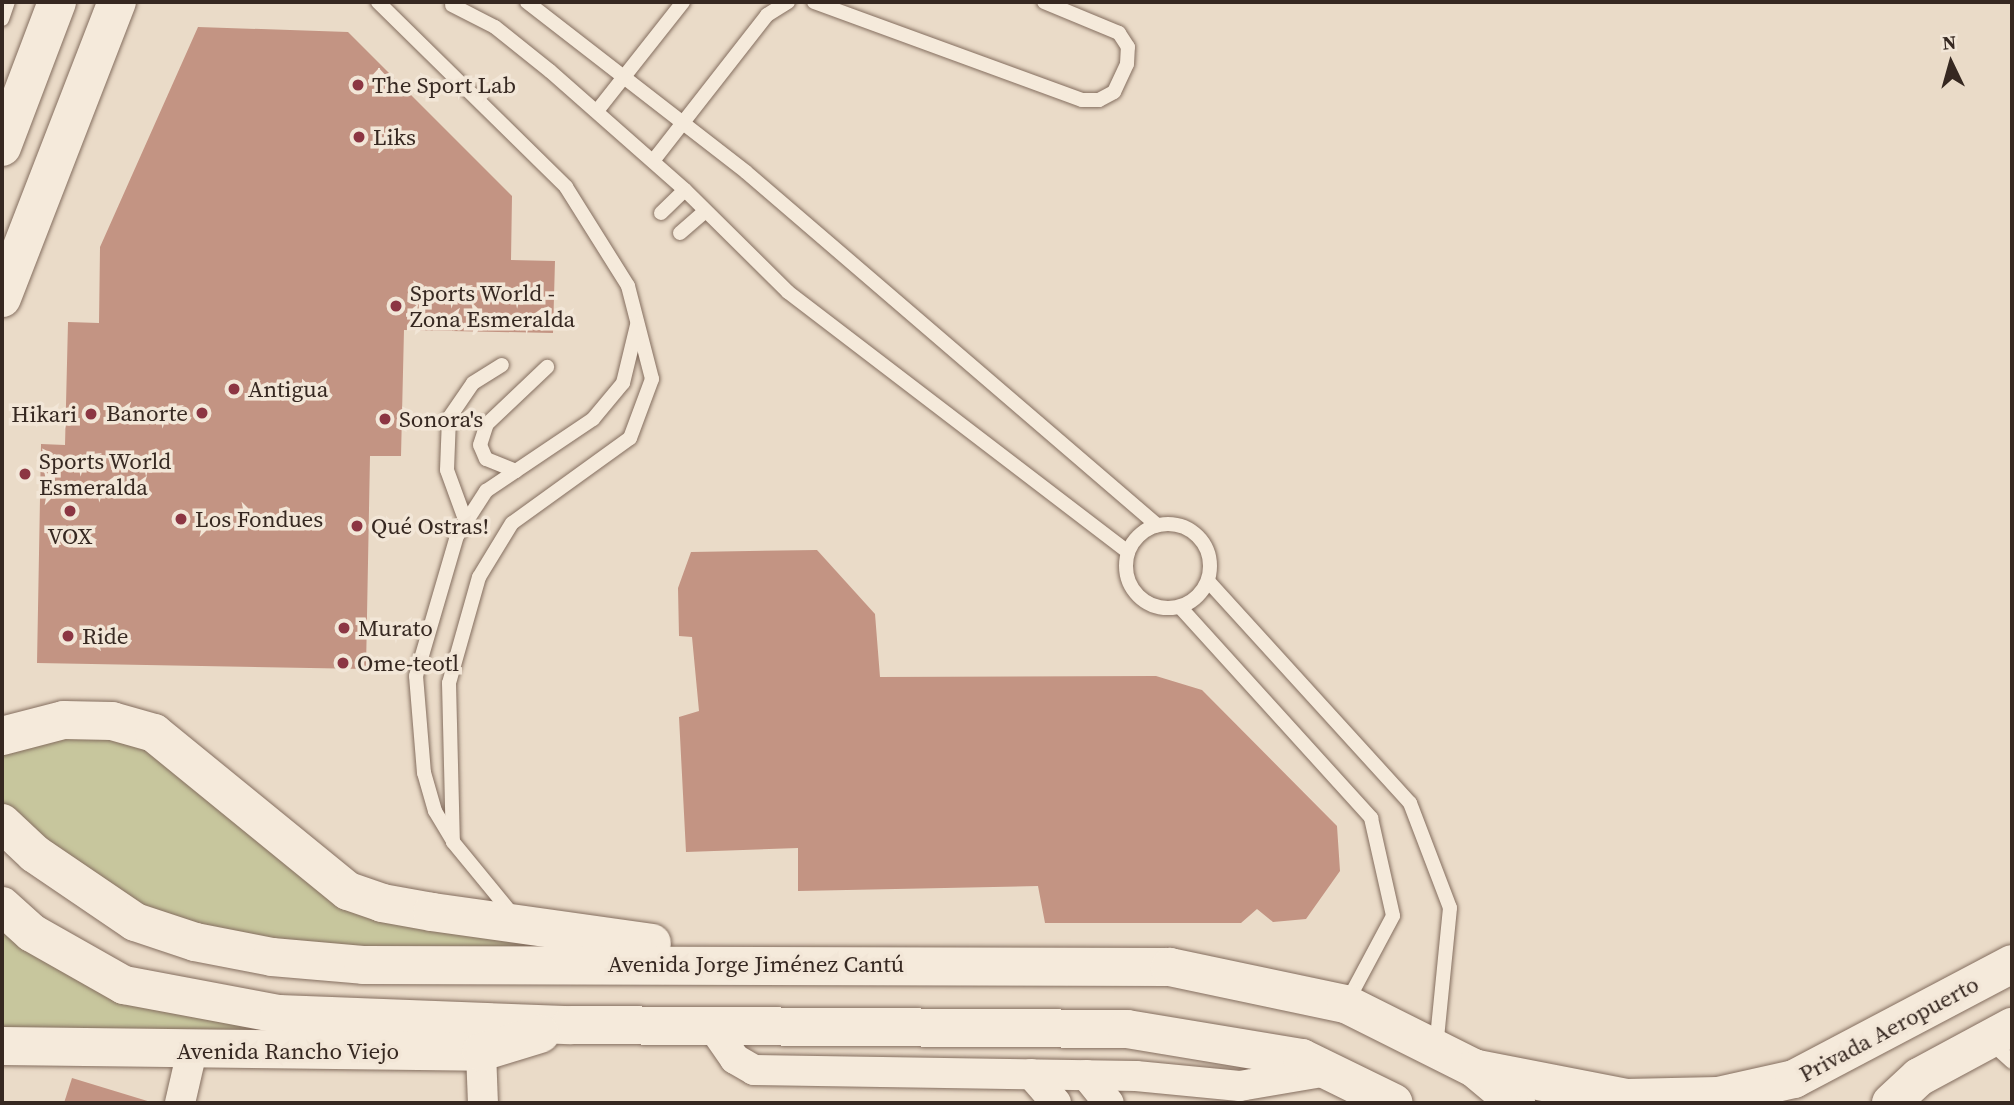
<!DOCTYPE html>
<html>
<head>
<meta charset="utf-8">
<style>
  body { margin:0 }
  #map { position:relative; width:2014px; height:1105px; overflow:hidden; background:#eadbc8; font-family:"Source Serif 4",serif }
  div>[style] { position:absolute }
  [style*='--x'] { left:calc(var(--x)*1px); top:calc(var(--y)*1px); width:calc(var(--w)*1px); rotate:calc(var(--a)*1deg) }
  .green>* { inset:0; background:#c7c69d }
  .building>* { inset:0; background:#c39483 }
  .roads { filter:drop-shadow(0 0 2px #846e5f) drop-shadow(0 0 2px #846e5f) }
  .lane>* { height:14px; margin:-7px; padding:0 7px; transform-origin:7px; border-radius:7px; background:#f5eadb }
  .lane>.ring { margin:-7px; padding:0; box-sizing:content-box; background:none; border:14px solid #f5eadb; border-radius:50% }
  .street>* { height:30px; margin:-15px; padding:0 15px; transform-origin:15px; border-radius:15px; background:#f5eadb }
  .secondary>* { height:38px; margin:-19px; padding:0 19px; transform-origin:19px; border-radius:19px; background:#f5eadb }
  .dots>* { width:19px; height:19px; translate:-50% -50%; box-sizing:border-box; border:4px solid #f2e6d7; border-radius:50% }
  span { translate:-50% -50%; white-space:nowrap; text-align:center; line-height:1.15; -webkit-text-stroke:7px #f2e6d7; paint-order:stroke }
  .poi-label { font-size:23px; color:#362821 }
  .left { translate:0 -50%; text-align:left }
  .right { translate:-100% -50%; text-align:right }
  .street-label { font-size:23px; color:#362821 }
  .frame { position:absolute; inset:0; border:4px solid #362821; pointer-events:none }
  .north { position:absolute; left:1916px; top:28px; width:70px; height:70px; -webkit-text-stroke:5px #f2e6d7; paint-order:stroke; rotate:355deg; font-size:19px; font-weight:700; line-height:28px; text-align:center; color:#362821 }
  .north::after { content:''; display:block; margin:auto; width:24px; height:32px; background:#362821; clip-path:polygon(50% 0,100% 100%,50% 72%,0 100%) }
</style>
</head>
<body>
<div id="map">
  <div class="green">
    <div style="clip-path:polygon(112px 721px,348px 891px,432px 912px,796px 964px,195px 942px,2px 823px,2px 736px)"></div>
    <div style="clip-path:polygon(2px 906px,124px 985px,571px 1025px,2px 1046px)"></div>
  </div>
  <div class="building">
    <div style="clip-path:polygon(198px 27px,348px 32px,512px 196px,511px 260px,555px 261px,553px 333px,404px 330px,401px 456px,370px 456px,366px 669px,37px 663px,41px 444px,65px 445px,68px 322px,99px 323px,100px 247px)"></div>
    <div style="clip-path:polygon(817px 550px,875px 614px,880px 677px,1156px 676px,1202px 690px,1337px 826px,1340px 871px,1306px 919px,1273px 922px,1257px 909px,1241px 923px,1045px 923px,1038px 886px,798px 891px,798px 848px,686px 852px,679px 717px,699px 711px,692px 637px,679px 636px,678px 588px,691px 552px)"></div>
    <div style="clip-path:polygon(72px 1078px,154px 1103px,64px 1103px)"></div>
  </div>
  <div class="roads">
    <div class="lane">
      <div style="--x:378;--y:2;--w:264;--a:44.5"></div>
      <div style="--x:566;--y:187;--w:117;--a:57.9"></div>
      <div style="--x:628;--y:286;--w:96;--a:75.5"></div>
      <div style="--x:652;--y:379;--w:63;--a:110.4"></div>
      <div style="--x:630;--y:438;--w:145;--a:144.2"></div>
      <div style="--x:512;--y:523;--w:63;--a:121.4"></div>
      <div style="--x:479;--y:577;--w:110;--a:105.8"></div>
      <div style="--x:449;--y:683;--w:159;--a:88.6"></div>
      <div style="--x:453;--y:842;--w:94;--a:50.6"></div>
      <div style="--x:527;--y:2;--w:277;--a:37.8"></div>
      <div style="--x:746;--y:172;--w:542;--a:40.66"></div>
      <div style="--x:814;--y:2;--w:285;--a:20.1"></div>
      <div style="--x:1082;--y:100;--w:17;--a:0"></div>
      <div style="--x:1099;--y:100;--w:17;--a:-28"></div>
      <div style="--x:1114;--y:92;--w:31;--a:-65"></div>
      <div style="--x:1127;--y:64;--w:17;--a:-87"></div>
      <div style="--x:1128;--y:47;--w:17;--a:-123"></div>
      <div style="--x:1119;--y:33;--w:81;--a:-157.5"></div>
      <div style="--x:452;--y:5;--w:48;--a:27.1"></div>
      <div style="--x:495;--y:27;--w:70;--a:38.7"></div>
      <div style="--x:550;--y:71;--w:180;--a:41.4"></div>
      <div style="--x:685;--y:190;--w:145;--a:44.7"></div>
      <div style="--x:788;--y:292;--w:428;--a:37.4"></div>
      <div style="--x:2;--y:19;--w:18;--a:-71"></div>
      <div style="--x:597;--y:111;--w:139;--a:-51.7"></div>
      <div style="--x:653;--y:161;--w:185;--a:-52"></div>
      <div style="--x:767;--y:15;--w:25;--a:-32"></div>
      <div style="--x:661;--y:213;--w:33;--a:-44"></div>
      <div style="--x:680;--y:233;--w:33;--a:-41"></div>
      <div style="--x:516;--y:471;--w:32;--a:-158"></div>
      <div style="--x:486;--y:459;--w:15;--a:-113"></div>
      <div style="--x:480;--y:445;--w:22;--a:-72"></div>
      <div style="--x:487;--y:424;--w:83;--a:-43.5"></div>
      <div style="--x:466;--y:522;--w:55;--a:-110.1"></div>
      <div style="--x:447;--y:470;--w:52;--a:-87.8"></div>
      <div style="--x:449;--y:418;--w:42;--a:-55.6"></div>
      <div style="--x:473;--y:383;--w:34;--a:-32"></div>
      <div class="ring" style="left:1126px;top:524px;width:70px;height:70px"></div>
      <div style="--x:1208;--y:581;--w:300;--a:47.7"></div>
      <div style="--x:1410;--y:803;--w:112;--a:69.1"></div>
      <div style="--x:1450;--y:908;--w:141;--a:95.7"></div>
      <div style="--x:1180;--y:607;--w:285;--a:47.8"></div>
      <div style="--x:1371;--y:818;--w:100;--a:77.3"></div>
      <div style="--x:1393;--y:916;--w:100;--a:118.1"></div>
      <div style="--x:453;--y:841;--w:35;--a:-121"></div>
      <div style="--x:435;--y:811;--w:40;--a:-106"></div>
      <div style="--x:424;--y:773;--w:97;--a:-94.7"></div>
      <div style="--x:416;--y:676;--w:146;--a:-73.7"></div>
      <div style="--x:457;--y:536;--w:54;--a:-57.2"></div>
      <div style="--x:486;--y:491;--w:129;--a:-33.9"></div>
      <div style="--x:593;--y:419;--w:47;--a:-50.2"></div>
      <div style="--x:623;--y:383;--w:60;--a:-76.4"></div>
      <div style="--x:1989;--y:1041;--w:31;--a:42"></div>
    </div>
    <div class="street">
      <div style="--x:712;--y:1026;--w:40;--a:55.1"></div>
      <div style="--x:735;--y:1059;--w:22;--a:30"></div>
      <div style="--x:754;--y:1070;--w:382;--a:0.9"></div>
      <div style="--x:1136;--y:1076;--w:104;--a:5.5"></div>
      <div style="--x:1240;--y:1086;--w:89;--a:-9.7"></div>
      <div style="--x:481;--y:1052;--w:51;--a:87.8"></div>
      <div style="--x:1031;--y:1074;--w:38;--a:49"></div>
      <div style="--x:1086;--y:1075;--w:36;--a:51"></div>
      <div style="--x:180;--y:1103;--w:53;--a:-77"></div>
    </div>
    <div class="secondary">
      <div style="--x:2;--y:147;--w:155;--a:-69.2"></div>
      <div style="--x:2;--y:298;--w:318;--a:-68.8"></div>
      <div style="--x:2;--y:736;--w:64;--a:-14.5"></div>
      <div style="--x:64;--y:720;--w:48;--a:1.2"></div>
      <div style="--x:112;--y:721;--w:44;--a:15.9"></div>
      <div style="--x:154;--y:733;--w:250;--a:39.2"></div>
      <div style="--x:348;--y:891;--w:36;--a:19"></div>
      <div style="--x:382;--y:903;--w:51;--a:10.2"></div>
      <div style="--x:432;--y:912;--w:222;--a:8"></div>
      <div style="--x:2;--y:823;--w:45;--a:43.2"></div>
      <div style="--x:35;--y:854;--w:121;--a:34.2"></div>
      <div style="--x:135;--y:922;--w:63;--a:18.4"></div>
      <div style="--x:195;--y:942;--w:78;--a:11"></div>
      <div style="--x:272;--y:957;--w:91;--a:5"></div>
      <div style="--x:363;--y:965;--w:807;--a:0.14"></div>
      <div style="--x:1170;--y:967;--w:180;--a:11.9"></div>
      <div style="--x:1346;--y:1004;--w:143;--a:26.6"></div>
      <div style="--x:1474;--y:1068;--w:55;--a:39.8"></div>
      <div style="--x:2;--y:906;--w:40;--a:42"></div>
      <div style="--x:32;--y:933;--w:106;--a:29.5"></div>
      <div style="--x:124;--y:985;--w:158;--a:10.6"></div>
      <div style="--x:279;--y:1014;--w:292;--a:2.2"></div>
      <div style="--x:571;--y:1025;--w:556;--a:0.41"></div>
      <div style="--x:1127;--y:1029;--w:177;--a:9.4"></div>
      <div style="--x:1302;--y:1058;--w:102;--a:26.1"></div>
      <div style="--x:2;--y:1046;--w:479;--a:0.7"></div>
      <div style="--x:481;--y:1052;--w:62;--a:-17"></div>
      <div style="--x:1477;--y:1069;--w:152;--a:11"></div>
      <div style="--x:1626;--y:1098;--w:92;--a:-1.2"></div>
      <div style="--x:1718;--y:1096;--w:78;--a:-12.6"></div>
      <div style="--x:1794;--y:1079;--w:246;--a:-27.8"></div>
      <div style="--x:1891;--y:1103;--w:38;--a:-43"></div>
      <div style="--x:1919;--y:1077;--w:106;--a:-28.3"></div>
    </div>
  </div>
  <div class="dots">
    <div style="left:358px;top:85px;background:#8c3643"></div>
    <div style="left:359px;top:137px;background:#8c3643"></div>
    <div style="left:396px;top:306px;background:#8c3643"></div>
    <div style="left:234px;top:389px;background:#8c3643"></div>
    <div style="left:202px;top:413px;background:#8c3643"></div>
    <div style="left:91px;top:414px;background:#8c3643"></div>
    <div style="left:385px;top:419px;background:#8c3643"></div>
    <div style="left:25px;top:474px;background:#8c3643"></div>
    <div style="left:70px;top:511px;background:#8c3643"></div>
    <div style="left:181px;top:519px;background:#8c3643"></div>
    <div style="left:357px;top:526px;background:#8c3643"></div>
    <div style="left:344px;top:628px;background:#8c3643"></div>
    <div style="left:68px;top:636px;background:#8c3643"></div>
    <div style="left:343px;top:663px;background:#8c3643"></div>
  </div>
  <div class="poi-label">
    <span class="left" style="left:372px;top:85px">The Sport Lab</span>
    <span class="left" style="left:373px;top:137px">Liks</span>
    <span class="left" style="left:410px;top:306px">Sports World -<br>Zona Esmeralda</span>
    <span class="left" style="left:248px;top:389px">Antigua</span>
    <span class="right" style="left:188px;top:413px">Banorte</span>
    <span class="right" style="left:77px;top:414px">Hikari</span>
    <span class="left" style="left:399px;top:419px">Sonora's</span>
    <span class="left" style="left:39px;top:474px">Sports World<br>Esmeralda</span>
    <span class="left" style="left:195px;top:519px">Los Fondues</span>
    <span class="left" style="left:371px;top:526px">Qué Ostras!</span>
    <span style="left:70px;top:536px">VOX</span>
    <span class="left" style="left:358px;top:628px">Murato</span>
    <span class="left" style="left:82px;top:636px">Ride</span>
    <span class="left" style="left:357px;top:663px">Ome-teotl</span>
  </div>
  <div class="street-label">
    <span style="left:756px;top:964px">Avenida Jorge Jiménez Cantú</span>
    <span style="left:1889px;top:1029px;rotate:-28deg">Privada Aeropuerto</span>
    <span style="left:288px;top:1051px">Avenida Rancho Viejo</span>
  </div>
  <div class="frame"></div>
  <div class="north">N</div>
</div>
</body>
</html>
